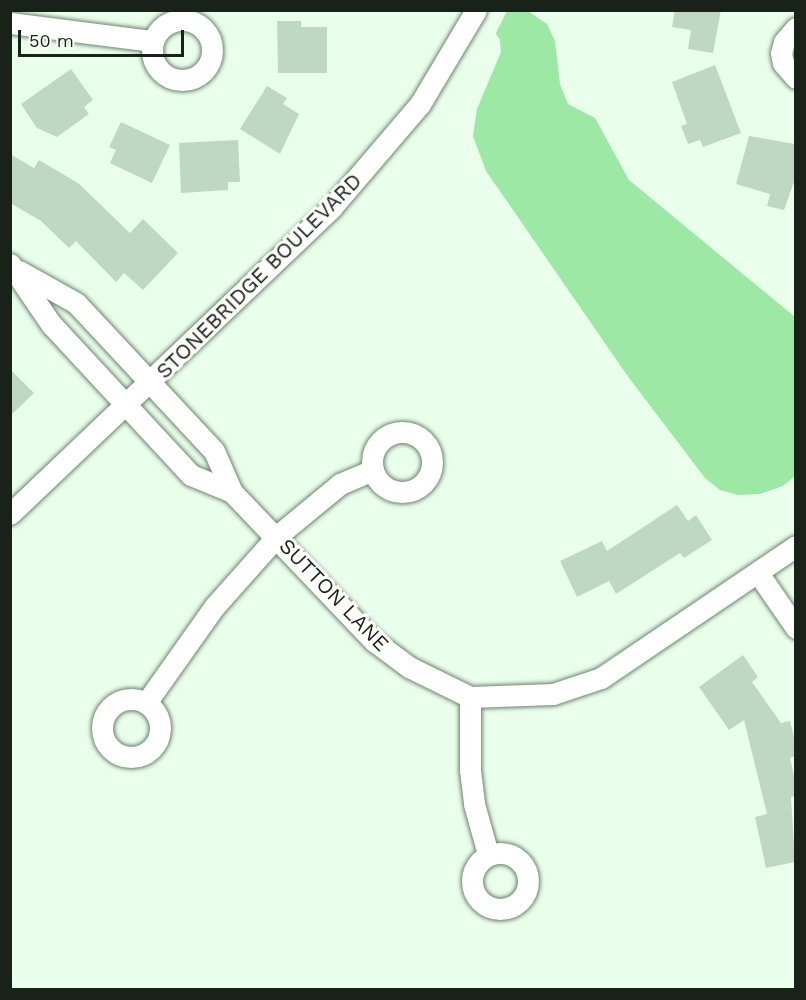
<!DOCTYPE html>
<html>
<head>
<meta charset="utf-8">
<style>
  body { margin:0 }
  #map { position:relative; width:806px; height:1000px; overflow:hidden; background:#eaffeb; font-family:"Work Sans",sans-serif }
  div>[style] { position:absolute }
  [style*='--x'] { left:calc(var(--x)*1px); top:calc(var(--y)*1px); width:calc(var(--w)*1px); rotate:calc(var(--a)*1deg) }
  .water>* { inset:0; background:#9ce8a4 }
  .pier>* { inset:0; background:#eaffeb }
  .building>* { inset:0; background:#bfd8c1 }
  .roads { filter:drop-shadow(0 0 2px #6e8570) drop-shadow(0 0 2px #6e8570) }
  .street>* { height:21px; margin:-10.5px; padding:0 10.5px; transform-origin:10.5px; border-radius:10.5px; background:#fff }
  .street>.ring { margin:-10.5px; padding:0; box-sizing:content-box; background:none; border:21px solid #fff; border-radius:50% }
  span { translate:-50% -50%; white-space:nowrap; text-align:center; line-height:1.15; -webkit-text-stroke:6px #fff; paint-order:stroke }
  .street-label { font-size:21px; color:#192219 }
  .frame { position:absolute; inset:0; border:12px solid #192219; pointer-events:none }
  .scale { position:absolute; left:18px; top:30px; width:166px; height:27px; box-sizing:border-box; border:3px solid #192219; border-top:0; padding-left:8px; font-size:18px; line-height:21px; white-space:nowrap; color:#192219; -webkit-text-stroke:4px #fff; paint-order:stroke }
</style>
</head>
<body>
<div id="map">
  <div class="water">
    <div style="clip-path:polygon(466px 11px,528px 11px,547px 24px,555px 41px,560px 84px,568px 104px,595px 118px,629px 180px,795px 317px,795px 476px,783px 486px,760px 494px,738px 495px,720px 490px,705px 478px,629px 378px,486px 171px,473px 136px,477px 109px,501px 52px,500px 40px,489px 23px)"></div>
  </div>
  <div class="pier">
    <div style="clip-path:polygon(463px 11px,507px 11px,494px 37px,487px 25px)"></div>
  </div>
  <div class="building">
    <div style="clip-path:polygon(675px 10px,721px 10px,713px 53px,688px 49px,691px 30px,672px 27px)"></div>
    <div style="clip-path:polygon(277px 21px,301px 21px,301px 27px,327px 27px,327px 73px,278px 73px)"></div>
    <div style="clip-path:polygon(715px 65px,741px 133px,703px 147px,700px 140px,688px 144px,681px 126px,687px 124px,672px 82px)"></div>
    <div style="clip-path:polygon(71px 69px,93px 100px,84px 107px,89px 114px,57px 137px,37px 128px,21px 104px)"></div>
    <div style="clip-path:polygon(267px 86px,287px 98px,283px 104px,299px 114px,280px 154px,240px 129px)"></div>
    <div style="clip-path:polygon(121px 122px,170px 145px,152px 183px,110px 163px,116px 150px,109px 147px)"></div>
    <div style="clip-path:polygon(749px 136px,795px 144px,795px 179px,784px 210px,767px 206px,770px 194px,736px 184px)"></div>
    <div style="clip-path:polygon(238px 140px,240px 182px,228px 182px,228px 190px,181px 193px,179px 143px)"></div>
    <div style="clip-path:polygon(10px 154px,34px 168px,39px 160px,78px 183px,130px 233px,143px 219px,178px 253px,143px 290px,124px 273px,116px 282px,76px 241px,69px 248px,41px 221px,10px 203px)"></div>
    <div style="clip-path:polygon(10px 369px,34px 393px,10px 416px)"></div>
    <div style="clip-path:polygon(677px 505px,688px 521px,696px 515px,712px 540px,684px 558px,680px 553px,616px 594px,609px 581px,577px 597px,560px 561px,602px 541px,607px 551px)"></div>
    <div style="clip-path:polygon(743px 655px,758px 677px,752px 682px,781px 723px,790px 721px,795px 741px,795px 756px,790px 758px,795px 781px,795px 796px,791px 797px,795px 862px,766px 868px,755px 817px,767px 814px,744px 720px,729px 730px,699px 687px)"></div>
  </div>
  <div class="roads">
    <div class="street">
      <div class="ring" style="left:152px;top:20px;width:39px;height:39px"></div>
      <div style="--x:10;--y:23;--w:144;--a:7.2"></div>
      <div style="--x:796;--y:28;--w:18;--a:131"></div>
      <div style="--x:784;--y:42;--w:11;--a:105"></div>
      <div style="--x:781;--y:53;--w:10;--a:79"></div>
      <div style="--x:783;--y:63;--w:20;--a:49"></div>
      <div style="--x:10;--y:264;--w:73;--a:55.7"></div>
      <div style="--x:51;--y:324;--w:206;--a:47.2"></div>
      <div style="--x:191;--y:475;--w:44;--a:22.5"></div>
      <div style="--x:232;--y:492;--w:206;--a:46.4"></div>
      <div style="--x:374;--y:641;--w:44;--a:36.6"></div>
      <div style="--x:409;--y:667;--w:68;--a:26.2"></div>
      <div style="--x:470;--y:697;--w:83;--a:-2.1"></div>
      <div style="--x:553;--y:694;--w:51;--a:-18.4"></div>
      <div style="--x:601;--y:678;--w:235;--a:-34.1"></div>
      <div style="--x:19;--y:271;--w:65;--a:29.3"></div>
      <div style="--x:76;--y:303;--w:202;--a:47"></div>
      <div style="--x:214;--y:451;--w:45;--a:66.3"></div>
      <div class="ring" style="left:372px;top:432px;width:39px;height:39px"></div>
      <div style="--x:10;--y:514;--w:445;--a:-43.6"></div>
      <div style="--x:332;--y:207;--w:135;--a:-49.5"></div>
      <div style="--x:420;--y:104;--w:109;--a:-59.2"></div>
      <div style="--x:758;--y:573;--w:67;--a:55.4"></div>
      <div style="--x:470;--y:697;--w:73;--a:90"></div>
      <div style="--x:470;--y:770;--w:34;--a:83"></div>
      <div style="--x:474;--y:804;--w:52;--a:74.4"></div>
      <div class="ring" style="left:102px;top:699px;width:37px;height:37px"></div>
      <div style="--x:146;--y:703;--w:118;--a:-54.7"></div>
      <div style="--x:214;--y:607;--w:95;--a:-48.4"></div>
      <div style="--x:277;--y:536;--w:82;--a:-39.5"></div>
      <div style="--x:340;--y:484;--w:36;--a:-23"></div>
      <div class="ring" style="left:472px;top:853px;width:35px;height:35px"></div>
    </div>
  </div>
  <div class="street-label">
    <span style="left:259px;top:276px;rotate:-45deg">STONEBRIDGE BOULEVARD</span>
    <span style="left:334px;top:595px;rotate:46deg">SUTTON LANE</span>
  </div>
  <div class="frame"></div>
  <div class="scale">50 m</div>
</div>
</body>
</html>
